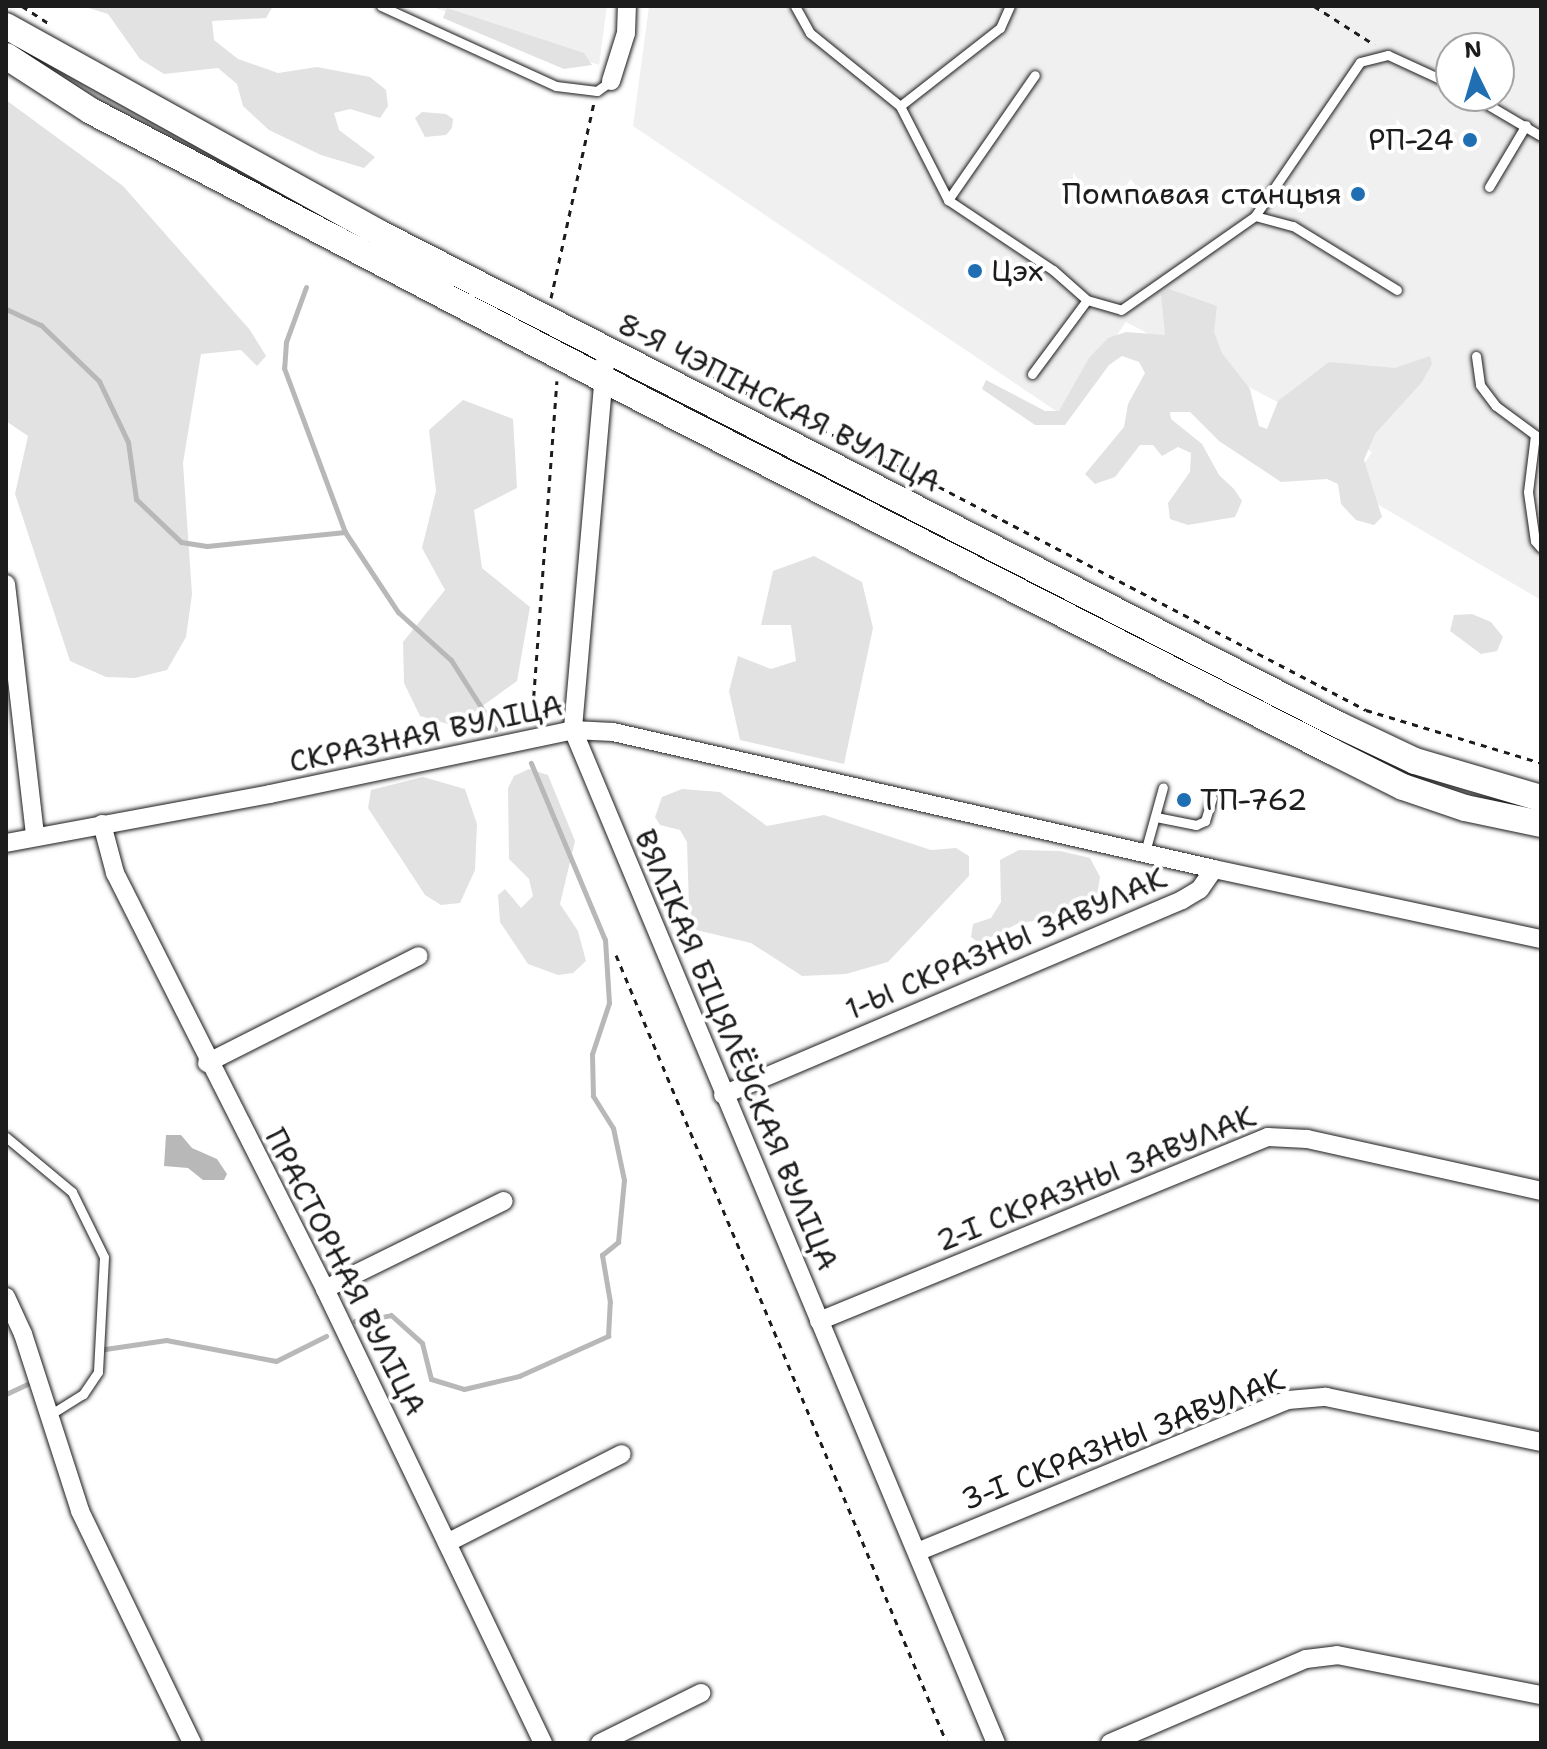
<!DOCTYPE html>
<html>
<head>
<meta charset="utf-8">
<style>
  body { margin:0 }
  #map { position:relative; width:1547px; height:1749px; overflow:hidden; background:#fff; font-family:"Shantell Sans",sans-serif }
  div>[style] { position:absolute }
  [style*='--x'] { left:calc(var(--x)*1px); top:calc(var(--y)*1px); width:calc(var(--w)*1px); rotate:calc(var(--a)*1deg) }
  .built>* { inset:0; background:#f0f0f0 }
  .green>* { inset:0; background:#e2e2e2 }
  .water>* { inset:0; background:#b8b8b8 }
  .stream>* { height:5px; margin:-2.5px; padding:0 2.5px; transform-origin:2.5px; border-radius:2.5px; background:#b8b8b8 }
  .path>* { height:3px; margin-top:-1.5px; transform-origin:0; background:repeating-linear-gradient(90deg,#1c1c1c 0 6px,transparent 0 12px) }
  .roads { filter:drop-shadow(0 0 2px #1c1c1c) drop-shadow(0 0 2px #1c1c1c) }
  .service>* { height:9px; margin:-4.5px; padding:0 4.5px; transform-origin:4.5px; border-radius:4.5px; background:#fff }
  .minor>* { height:18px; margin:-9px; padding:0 9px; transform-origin:9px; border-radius:9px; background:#fff }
  .secondary>* { height:26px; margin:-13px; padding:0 13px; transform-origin:13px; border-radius:13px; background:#fff }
  .dots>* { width:22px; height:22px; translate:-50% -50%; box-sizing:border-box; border:4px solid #fff; border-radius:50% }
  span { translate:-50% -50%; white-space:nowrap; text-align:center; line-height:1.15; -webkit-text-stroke:8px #fff; paint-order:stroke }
  .poi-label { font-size:30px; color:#1c1c1c }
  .right { translate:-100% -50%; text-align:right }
  .left { translate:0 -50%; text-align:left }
  .street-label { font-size:30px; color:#1c1c1c }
  .frame { position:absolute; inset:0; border:8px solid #1c1c1c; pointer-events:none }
  .north { position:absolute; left:1435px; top:32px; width:80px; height:80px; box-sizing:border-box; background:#fff; border:2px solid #a4a4a4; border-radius:50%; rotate:355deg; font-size:22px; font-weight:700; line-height:32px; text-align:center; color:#1c1c1c }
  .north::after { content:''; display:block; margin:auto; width:28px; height:36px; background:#1f6fb2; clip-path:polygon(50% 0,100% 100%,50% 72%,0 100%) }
</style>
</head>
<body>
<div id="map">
  <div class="built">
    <div style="clip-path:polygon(430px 6px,607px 6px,599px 65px)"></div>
    <div style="clip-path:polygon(evenodd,649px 6px,1541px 6px,1541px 600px,1348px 487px,1372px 452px,1126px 322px,1062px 415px,633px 126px,649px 6px,1451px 48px,1499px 48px,1499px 96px,1451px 96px,1451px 48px)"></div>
  </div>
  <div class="green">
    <div style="clip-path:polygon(82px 6px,273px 6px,266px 18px,212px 21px,214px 40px,238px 59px,278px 73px,317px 67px,370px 77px,386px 90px,388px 106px,380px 118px,350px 109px,334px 113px,339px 130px,375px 157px,364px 168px,321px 155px,269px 130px,243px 106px,237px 84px,218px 68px,164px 74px,140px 59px,108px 14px)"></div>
    <div style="clip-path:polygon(447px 8px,584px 53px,592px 65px,564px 69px,443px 18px)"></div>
    <div style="clip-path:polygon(6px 35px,541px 328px,539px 333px,94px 98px,6px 44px)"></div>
    <div style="clip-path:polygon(6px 100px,123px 186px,250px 330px,266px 356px,257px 366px,241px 350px,201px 354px,183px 463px,192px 594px,186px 637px,167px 670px,135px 678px,106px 677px,70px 661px,15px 494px,28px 436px,6px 421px)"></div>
    <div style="clip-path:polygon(422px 112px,446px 114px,453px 119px,452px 128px,446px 135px,425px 137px,415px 118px)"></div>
    <div style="clip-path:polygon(1169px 289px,1217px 306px,1214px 332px,1222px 353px,1250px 389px,1259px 426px,1267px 429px,1278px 401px,1329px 362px,1395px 368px,1430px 356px,1432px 364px,1422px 382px,1375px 434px,1364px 460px,1382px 517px,1374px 525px,1356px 520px,1341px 504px,1338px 484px,1327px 479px,1281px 482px,1219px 441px,1190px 412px,1170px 412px,1171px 419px,1202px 444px,1219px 475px,1234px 489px,1242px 501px,1235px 517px,1188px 525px,1170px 519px,1168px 503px,1190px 472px,1191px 453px,1178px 447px,1162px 456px,1153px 445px,1140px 445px,1115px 477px,1095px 484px,1085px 474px,1124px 427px,1128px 404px,1145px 373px,1139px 362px,1122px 356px,1109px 365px,1065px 425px,1035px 425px,982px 389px,986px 380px,1045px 411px,1059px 411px,1089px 358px,1108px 338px,1126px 332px,1165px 335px,1161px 294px)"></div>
    <div style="clip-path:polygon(654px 385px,1409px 771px,1522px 809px,1466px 800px,1332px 742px,652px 389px)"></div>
    <div style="clip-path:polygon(463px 400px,513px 419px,517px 488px,474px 510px,482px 568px,530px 607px,517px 681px,455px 726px,420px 716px,404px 683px,403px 642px,445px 590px,422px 548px,436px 491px,429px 430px)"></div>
    <div style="clip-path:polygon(814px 556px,862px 582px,873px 628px,844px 764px,740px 740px,729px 691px,738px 656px,771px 669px,796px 661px,791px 625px,761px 625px,773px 571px)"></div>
    <div style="clip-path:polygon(1472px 614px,1491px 622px,1503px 637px,1497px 651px,1481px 654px,1450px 631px,1454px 615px)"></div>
    <div style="clip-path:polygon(529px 769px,548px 775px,575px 841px,560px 904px,578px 931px,586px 961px,573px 973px,558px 975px,528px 964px,500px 922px,498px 895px,505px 889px,521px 908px,533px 896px,529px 879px,509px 859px,508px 788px,514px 776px)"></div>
    <div style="clip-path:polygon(423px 777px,465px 789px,477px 824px,475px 870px,460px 903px,441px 905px,425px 895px,368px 808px,371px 790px)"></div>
    <div style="clip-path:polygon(682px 789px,720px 792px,767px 826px,824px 815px,931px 850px,956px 848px,969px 856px,969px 876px,888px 962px,846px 974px,802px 976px,751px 943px,696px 930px,689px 908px,687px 842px,680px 830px,660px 825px,655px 817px,662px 797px)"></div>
    <div style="clip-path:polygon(1019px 850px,1060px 851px,1090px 858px,1100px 877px,1097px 896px,1074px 913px,1017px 924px,979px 943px,971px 937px,973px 924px,991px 918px,1001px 902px,1000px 860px)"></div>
  </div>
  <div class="water">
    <div style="clip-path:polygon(166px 1135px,181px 1135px,192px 1148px,217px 1159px,227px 1174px,224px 1180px,203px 1180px,188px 1168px,164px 1166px)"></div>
  </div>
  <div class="stream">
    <div style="--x:306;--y:287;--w:59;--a:110"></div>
    <div style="--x:286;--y:342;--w:26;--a:94"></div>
    <div style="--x:284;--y:368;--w:175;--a:69.6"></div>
    <div style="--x:345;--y:532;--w:96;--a:56.5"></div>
    <div style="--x:398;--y:612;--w:72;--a:42.2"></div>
    <div style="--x:451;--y:660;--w:82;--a:57.5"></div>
    <div style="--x:6;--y:309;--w:38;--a:25"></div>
    <div style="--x:41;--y:325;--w:81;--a:44"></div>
    <div style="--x:99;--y:381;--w:68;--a:64.6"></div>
    <div style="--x:128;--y:442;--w:58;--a:82"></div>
    <div style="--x:136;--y:499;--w:62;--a:43.7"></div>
    <div style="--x:181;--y:542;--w:26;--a:9"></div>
    <div style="--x:207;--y:546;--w:139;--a:-5.8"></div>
    <div style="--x:355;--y:1321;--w:36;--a:-9"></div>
    <div style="--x:391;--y:1315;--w:42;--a:42.1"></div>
    <div style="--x:422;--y:1343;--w:37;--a:76"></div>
    <div style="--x:431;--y:1379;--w:34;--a:17"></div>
    <div style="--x:464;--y:1389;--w:57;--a:-13.3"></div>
    <div style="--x:519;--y:1376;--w:98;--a:-24.2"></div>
    <div style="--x:608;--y:1336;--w:34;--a:-87"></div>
    <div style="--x:610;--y:1302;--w:48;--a:-99.7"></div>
    <div style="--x:602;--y:1255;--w:21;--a:-39"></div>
    <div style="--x:618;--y:1242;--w:62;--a:-84.5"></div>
    <div style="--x:624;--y:1180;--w:53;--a:-101.9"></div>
    <div style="--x:613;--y:1128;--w:38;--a:-122"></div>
    <div style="--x:593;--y:1096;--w:42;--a:-91.4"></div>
    <div style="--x:592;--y:1054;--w:54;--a:-71.6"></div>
    <div style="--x:609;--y:1003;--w:63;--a:-93.6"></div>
    <div style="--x:605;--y:940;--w:192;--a:-112.7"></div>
    <div style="--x:105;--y:1349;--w:62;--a:-8.4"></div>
    <div style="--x:166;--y:1340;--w:112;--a:10.8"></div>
    <div style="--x:276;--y:1361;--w:56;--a:-26.6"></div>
    <div style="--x:6;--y:1394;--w:23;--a:-25"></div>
  </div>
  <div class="path">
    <div style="--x:22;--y:6;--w:33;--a:33"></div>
    <div style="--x:1314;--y:6;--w:72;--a:32.6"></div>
    <div style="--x:551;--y:298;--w:201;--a:-77.6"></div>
    <div style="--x:681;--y:361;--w:275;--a:25.9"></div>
    <div style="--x:928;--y:481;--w:494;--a:27.6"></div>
    <div style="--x:1366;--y:710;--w:183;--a:16.8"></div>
    <div style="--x:532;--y:720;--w:340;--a:-85.8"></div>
    <div style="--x:616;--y:955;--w:855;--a:67.22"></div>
  </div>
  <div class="roads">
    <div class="service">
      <div style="--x:381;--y:6;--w:192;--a:24.6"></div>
      <div style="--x:556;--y:86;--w:41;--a:7"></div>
      <div style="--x:597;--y:91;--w:17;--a:-36"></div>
      <div style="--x:795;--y:6;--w:31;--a:61"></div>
      <div style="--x:810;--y:33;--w:116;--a:39"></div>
      <div style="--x:900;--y:106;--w:127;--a:-38"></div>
      <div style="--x:1000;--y:28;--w:24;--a:-66"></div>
      <div style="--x:1473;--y:96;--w:79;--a:30.5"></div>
      <div style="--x:900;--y:106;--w:106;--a:62.9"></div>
      <div style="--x:948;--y:200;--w:126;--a:33.7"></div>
      <div style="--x:1053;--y:270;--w:45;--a:41.4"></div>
      <div style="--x:1489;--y:187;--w:72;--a:-59.2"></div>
      <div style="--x:948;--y:200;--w:152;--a:-55.2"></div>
      <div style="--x:1255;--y:216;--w:39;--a:15"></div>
      <div style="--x:1293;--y:226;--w:122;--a:31.6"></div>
      <div style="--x:1476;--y:356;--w:29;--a:82"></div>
      <div style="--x:1480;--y:385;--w:26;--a:53"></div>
      <div style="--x:1496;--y:406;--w:49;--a:36.6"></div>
      <div style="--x:1535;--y:435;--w:57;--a:97"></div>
      <div style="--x:1528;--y:492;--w:49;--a:81.9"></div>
      <div style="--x:1535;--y:541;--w:9;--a:49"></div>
      <div style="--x:1032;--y:374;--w:92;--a:-53.4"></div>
      <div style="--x:1087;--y:300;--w:35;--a:16"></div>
      <div style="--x:1121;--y:310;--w:164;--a:-35"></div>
      <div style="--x:1255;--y:216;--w:186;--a:-55.7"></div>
      <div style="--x:1360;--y:62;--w:29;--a:-14"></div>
      <div style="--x:1388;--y:55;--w:69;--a:24.7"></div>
      <div style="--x:1156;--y:817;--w:41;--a:11.3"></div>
      <div style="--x:1196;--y:825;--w:10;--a:-24"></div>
      <div style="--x:1205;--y:821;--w:24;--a:-73"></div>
      <div style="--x:1145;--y:852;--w:67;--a:-74.5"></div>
      <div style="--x:6;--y:1137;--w:86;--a:39.8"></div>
      <div style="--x:72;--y:1192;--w:72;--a:63.8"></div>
      <div style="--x:104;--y:1257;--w:115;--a:93"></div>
      <div style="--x:98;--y:1372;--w:27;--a:124"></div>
      <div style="--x:83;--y:1394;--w:40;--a:148"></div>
    </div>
    <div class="minor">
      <div style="--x:611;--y:81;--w:50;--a:-72.6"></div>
      <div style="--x:626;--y:33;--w:27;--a:-88"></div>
      <div style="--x:606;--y:351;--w:380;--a:95"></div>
      <div style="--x:573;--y:730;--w:1098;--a:67.34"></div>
      <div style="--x:6;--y:584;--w:254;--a:83.4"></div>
      <div style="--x:102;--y:824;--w:51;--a:75.1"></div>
      <div style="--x:115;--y:873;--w:466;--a:63.2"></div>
      <div style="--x:325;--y:1289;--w:504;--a:64.35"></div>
      <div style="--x:6;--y:843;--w:269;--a:-10.5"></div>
      <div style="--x:270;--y:794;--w:310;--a:-11.9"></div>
      <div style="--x:573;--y:730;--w:40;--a:2.9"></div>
      <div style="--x:613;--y:732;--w:616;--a:12.84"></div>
      <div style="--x:207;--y:1063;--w:237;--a:-26.8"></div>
      <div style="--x:723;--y:1095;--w:499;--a:-23"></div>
      <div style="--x:1182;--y:900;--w:21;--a:-31"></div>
      <div style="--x:1200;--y:889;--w:24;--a:-55"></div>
      <div style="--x:1214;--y:869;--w:334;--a:12.1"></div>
      <div style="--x:325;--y:1289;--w:199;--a:-26.2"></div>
      <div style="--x:6;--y:1297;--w:41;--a:65.3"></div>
      <div style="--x:23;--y:1334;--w:186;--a:72.1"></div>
      <div style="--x:80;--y:1511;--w:258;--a:64.2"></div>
      <div style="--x:819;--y:1321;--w:485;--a:-22.3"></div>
      <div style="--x:1268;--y:1137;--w:39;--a:3"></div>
      <div style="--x:1307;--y:1139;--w:240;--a:12.5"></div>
      <div style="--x:447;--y:1543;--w:196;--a:-27"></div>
      <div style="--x:917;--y:1552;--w:401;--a:-22.3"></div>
      <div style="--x:1288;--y:1400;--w:38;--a:-5"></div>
      <div style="--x:1326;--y:1397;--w:220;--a:11.8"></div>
      <div style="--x:600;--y:1743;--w:113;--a:-26.3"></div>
      <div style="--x:1110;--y:1743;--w:213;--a:-23.2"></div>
      <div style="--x:1306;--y:1659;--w:31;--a:-7"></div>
      <div style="--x:1337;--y:1655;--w:208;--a:11.1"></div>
    </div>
    <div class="secondary">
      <div style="--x:6;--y:26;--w:427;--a:29"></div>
      <div style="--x:379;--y:233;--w:1079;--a:27.14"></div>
      <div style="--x:1339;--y:725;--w:84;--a:25.3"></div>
      <div style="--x:1415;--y:761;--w:131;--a:16.4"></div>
      <div style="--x:6;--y:56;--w:101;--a:32.9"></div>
      <div style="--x:91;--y:111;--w:630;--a:27.62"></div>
      <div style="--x:649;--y:403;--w:766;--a:27.03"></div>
      <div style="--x:1331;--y:751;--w:80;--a:26.6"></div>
      <div style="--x:1403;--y:787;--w:65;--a:18.7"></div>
      <div style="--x:1465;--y:808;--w:78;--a:11.9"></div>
    </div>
  </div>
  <div class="dots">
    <div style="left:1470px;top:140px;background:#1f6fb2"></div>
    <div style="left:1358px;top:194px;background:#1f6fb2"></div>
    <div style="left:975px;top:271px;background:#1f6fb2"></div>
    <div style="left:1184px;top:800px;background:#1f6fb2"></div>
  </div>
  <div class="poi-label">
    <span class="right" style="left:1454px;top:140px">РП-24</span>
    <span class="right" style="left:1342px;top:194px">Помпавая станцыя</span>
    <span class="left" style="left:991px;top:271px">Цэх</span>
    <span class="left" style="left:1200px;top:800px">ТП-762</span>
  </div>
  <div class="street-label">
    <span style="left:779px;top:403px;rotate:27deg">8-Я ЧЭПІНСКАЯ ВУЛІЦА</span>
    <span style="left:426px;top:734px;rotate:-12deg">СКРАЗНАЯ ВУЛІЦА</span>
    <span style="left:1006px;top:944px;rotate:-23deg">1-Ы СКРАЗНЫ ЗАВУЛАК</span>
    <span style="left:736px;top:1050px;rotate:67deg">ВЯЛІКАЯ БІЦЯЛЁЎСКАЯ ВУЛІЦА</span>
    <span style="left:1096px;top:1179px;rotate:-22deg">2-І СКРАЗНЫ ЗАВУЛАК</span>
    <span style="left:345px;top:1272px;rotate:63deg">ПРАСТОРНАЯ ВУЛІЦА</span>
    <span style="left:1123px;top:1440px;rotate:-21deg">3-І СКРАЗНЫ ЗАВУЛАК</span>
  </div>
  <div class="frame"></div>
  <div class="north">N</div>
</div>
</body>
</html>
